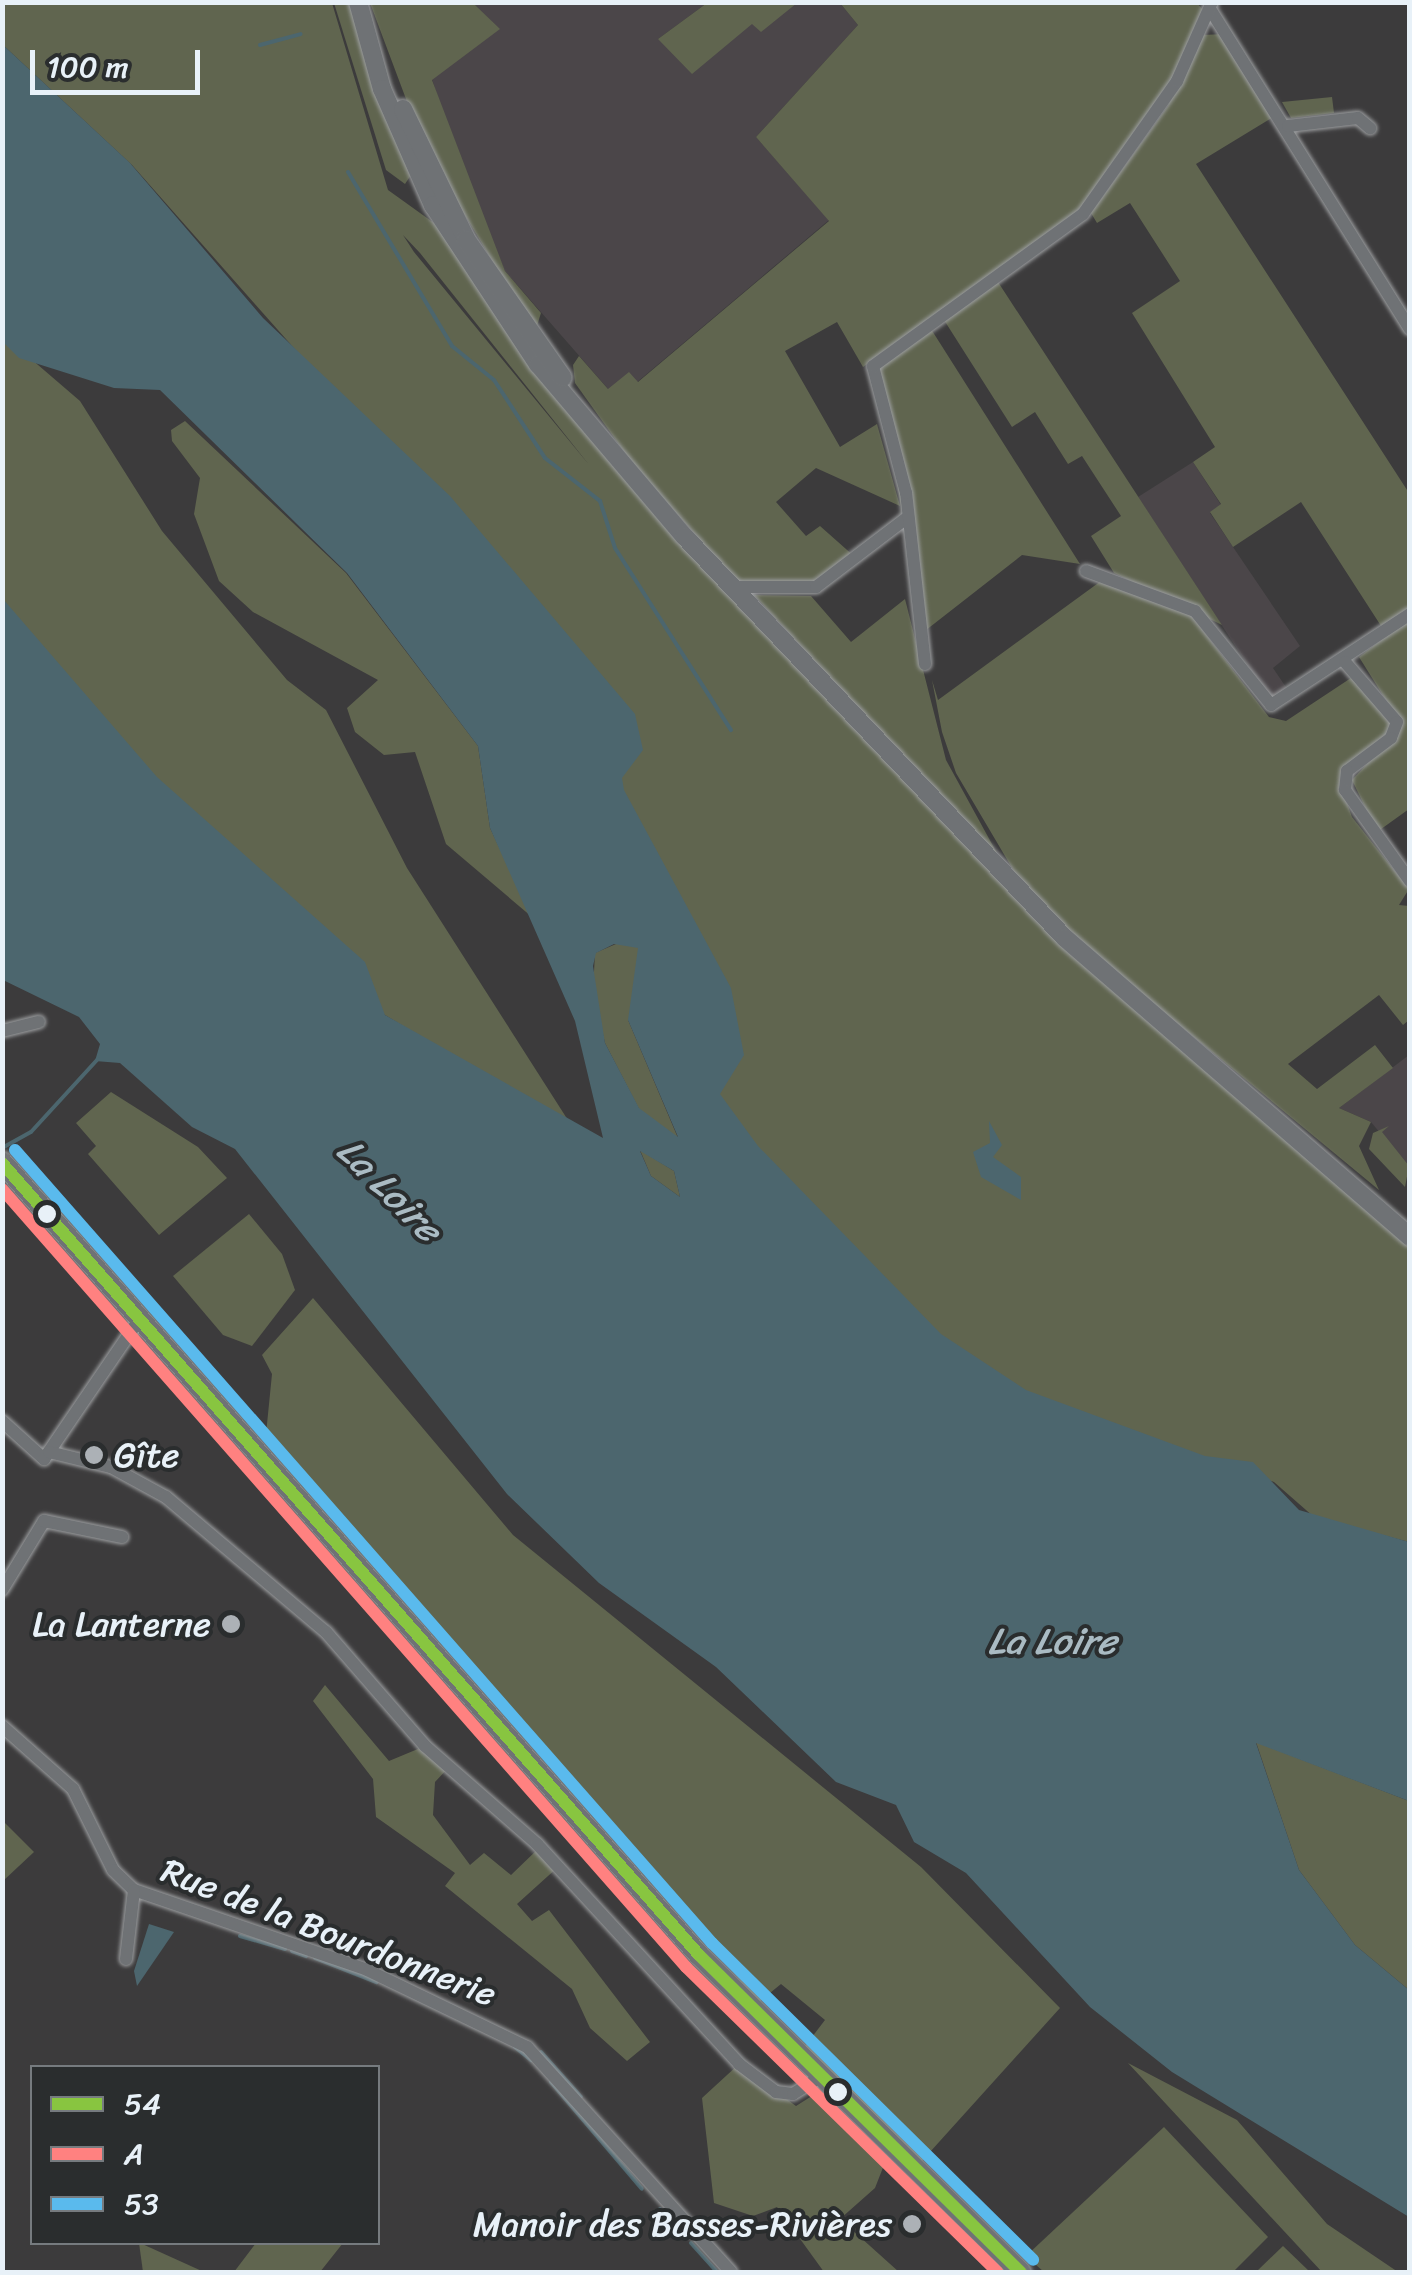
<!DOCTYPE html>
<html>
<head>
<meta charset="utf-8">
<style>
  body { margin:0 }
  #map { position:relative; width:1412px; height:2275px; overflow:hidden; background:#3c3b3c; font-family:Sriracha,sans-serif }
  div>[style] { position:absolute }
  [style*='--x'] { left:calc(var(--x)*1px); top:calc(var(--y)*1px); width:calc(var(--w)*1px); rotate:calc(var(--a)*1deg) }
  .built>* { inset:0; background:#4b4649 }
  .green>* { inset:0; background:#60654f }
  .water>* { inset:0; background:#4c666e }
  .stream>* { height:4px; margin:-2px; padding:0 2px; transform-origin:2px; border-radius:2px; background:#4c666e }
  .roads { filter:drop-shadow(0 0 2px #9d9fa1) drop-shadow(0 0 2px #9d9fa1) }
  .minor>* { height:12px; margin:-6px; padding:0 6px; transform-origin:6px; border-radius:6px; background:#6f7275 }
  .secondary>* { height:18px; margin:-9px; padding:0 9px; transform-origin:9px; border-radius:9px; background:#6f7275 }
  .primary>* { height:20px; margin:-10px; padding:0 10px; transform-origin:10px; border-radius:10px; background:#6f7275 }
  .bus-1>* { height:12px; margin:-6px; padding:0 6px; transform-origin:6px; border-radius:6px; background:#88c540 }
  .bus-2>* { height:12px; margin:-6px; padding:0 6px; transform-origin:6px; border-radius:6px; background:#ff8180 }
  .bus-3>* { height:12px; margin:-6px; padding:0 6px; transform-origin:6px; border-radius:6px; background:#5abaed }
  .dots>* { width:28px; height:28px; translate:-50% -50%; box-sizing:border-box; border:5px solid #2a2d2e; border-radius:50% }
  span { translate:-50% -50%; white-space:nowrap; text-align:center; line-height:1.15; -webkit-text-stroke:8px #2a2d2e; paint-order:stroke }
  .poi-label { font-size:35px; color:#e8f1f8 }
  .left { translate:0 -50%; text-align:left }
  .right { translate:-100% -50%; text-align:right }
  .street-label { font-size:35px; color:#e8f1f8 }
  .water-label { font-size:38px; color:#aabbc3; font-style:italic }
  .frame { position:absolute; inset:0; border:5px solid #e8f1f8; pointer-events:none }
  .legend { position:absolute; left:30px; top:2065px; width:350px; height:180px; box-sizing:border-box; background:#2a2d2e; border:2px solid #767b7f; margin:0; padding:12px 18px; list-style:none; font-size:30px; color:#e8f1f8 }
  .legend li { display:flex; align-items:center; gap:20px; height:50px }
  .legend b { width:50px; border:2px solid #767b7f }
  .scale { position:absolute; left:30px; top:50px; width:170px; height:45px; box-sizing:border-box; border:5px solid #e8f1f8; border-top:0; padding-left:12px; font-size:30px; line-height:35px; white-space:nowrap; color:#e8f1f8; -webkit-text-stroke:8px #2a2d2e; paint-order:stroke }
</style>
</head>
<body>
<div id="map">
  <div class="built">
    <div style="clip-path:polygon(473px 3px,707px 3px,658px 39px,753px 23px,797px 3px,840px 3px,858px 25px,756px 137px,829px 220px,617px 399px,505px 271px,460px 168px,432px 79px,499px 29px)"></div>
    <div style="clip-path:polygon(1193px 462px,1221px 505px,1210px 513px,1300px 646px,1273px 668px,1290px 693px,1270px 699px,1138px 497px)"></div>
    <div style="clip-path:polygon(1409px 1055px,1409px 1168px,1371px 1122px,1339px 1108px)"></div>
  </div>
  <div class="green">
    <div style="clip-path:polygon(1196px 2px,1204px 11px,1186px 57px,1089px 205px,863px 367px,837px 322px,785px 351px,840px 447px,877px 424px,900px 506px,816px 468px,776px 502px,806px 536px,820px 526px,855px 557px,803px 587px,741px 586px,633px 464px,575px 383px,573px 365px,579px 356px,608px 389px,629px 372px,638px 382px,829px 221px,756px 137px,858px 25px,840px 3px)"></div>
    <div style="clip-path:polygon(evenodd,2px 3px,332px 3px,388px 190px,434px 223px,509px 332px,992px 870px,1409px 1243px,1409px 1542px,1314px 1517px,1274px 1482px,975px 1378px,628px 1020px,678px 1138px,639px 1109px,605px 1043px,593px 990px,595px 953px,616px 944px,301px 356px,132px 165px,3px 45px,2px 3px,403px 235px,420px 253px,590px 466px,414px 252px,403px 235px)"></div>
    <div style="clip-path:polygon(334px 3px,353px 3px,411px 175px,405px 184px,386px 170px)"></div>
    <div style="clip-path:polygon(370px 3px,473px 3px,500px 29px,432px 80px,505px 271px,541px 313px,535px 332px,424px 147px)"></div>
    <div style="clip-path:polygon(707px 3px,707px 2px,797px 3px,761px 32px,752px 24px,692px 74px,658px 39px)"></div>
    <div style="clip-path:polygon(1225px 34px,1275px 116px,1196px 164px,1409px 493px,1409px 611px,1383px 629px,1301px 502px,1233px 547px,1210px 512px,1221px 504px,1193px 462px,1215px 447px,1132px 313px,1180px 281px,1130px 203px,1097px 223px,1091px 213px,1168px 106px,1202px 35px)"></div>
    <div style="clip-path:polygon(1332px 97px,1334px 113px,1291px 118px,1282px 102px)"></div>
    <div style="clip-path:polygon(998px 282px,1222px 625px,1114px 573px,1091px 536px,1121px 516px,1082px 456px,1068px 464px,1035px 412px,1012px 427px,944px 320px)"></div>
    <div style="clip-path:polygon(931px 329px,1080px 564px,1022px 555px,921px 634px,879px 366px)"></div>
    <div style="clip-path:polygon(2px 334px,80px 401px,162px 531px,287px 680px,326px 710px,407px 868px,573px 1128px,385px 1015px,3px 701px)"></div>
    <div style="clip-path:polygon(185px 421px,346px 573px,478px 746px,490px 828px,532px 917px,446px 844px,415px 752px,384px 755px,355px 732px,347px 708px,378px 680px,253px 612px,219px 581px,194px 514px,200px 478px,172px 441px,171px 430px)"></div>
    <div style="clip-path:polygon(1101px 581px,1188px 611px,1269px 717px,1286px 721px,1354px 676px,1394px 729px,1340px 784px,1352px 817px,1409px 889px,1399px 905px,1409px 906px,1409px 1020px,1403px 1025px,1379px 995px,1288px 1064px,1317px 1089px,1375px 1045px,1393px 1068px,1339px 1108px,1371px 1122px,1359px 1146px,1379px 1190px,1085px 947px,1015px 873px,956px 773px,942px 732px,932px 680px,938px 700px)"></div>
    <div style="clip-path:polygon(754px 595px,811px 596px,851px 642px,905px 599px,946px 760px,1004px 866px)"></div>
    <div style="clip-path:polygon(1409px 619px,1409px 809px,1377px 832px,1352px 780px,1402px 726px,1359px 657px)"></div>
    <div style="clip-path:polygon(111px 1092px,198px 1147px,227px 1178px,159px 1235px,88px 1154px,96px 1146px,76px 1123px)"></div>
    <div style="clip-path:polygon(1389px 1126px,1382px 1132px,1409px 1166px,1405px 1187px,1369px 1149px,1373px 1133px)"></div>
    <div style="clip-path:polygon(640px 1150px,674px 1171px,680px 1197px,651px 1176px)"></div>
    <div style="clip-path:polygon(249px 1214px,282px 1254px,295px 1290px,252px 1346px,223px 1335px,173px 1276px)"></div>
    <div style="clip-path:polygon(313px 1298px,513px 1535px,921px 1867px,1060px 2008px,921px 2162px,802px 2050px,825px 2020px,781px 1984px,759px 2002px,266px 1434px,272px 1374px,262px 1355px)"></div>
    <div style="clip-path:polygon(325px 1685px,389px 1761px,425px 1746px,449px 1767px,435px 1782px,433px 1815px,470px 1865px,484px 1853px,511px 1875px,540px 1847px,558px 1867px,517px 1904px,532px 1921px,549px 1910px,650px 2042px,627px 2061px,590px 2028px,572px 1989px,445px 1886px,455px 1873px,376px 1817px,373px 1779px,313px 1701px)"></div>
    <div style="clip-path:polygon(1256px 1742px,1409px 1801px,1409px 1990px,1355px 1945px,1299px 1870px)"></div>
    <div style="clip-path:polygon(3px 1821px,34px 1852px,3px 1881px,2px 1881px)"></div>
    <div style="clip-path:polygon(1128px 2063px,1237px 2120px,1327px 2224px,1398px 2272px,1322px 2272px)"></div>
    <div style="clip-path:polygon(739px 2064px,796px 2106px,815px 2094px,886px 2160px,875px 2188px,840px 2219px,899px 2272px,824px 2272px,777px 2207px,753px 2216px,714px 2203px,702px 2098px)"></div>
    <div style="clip-path:polygon(1164px 2127px,1268px 2237px,1233px 2272px,1044px 2272px,1026px 2256px)"></div>
    <div style="clip-path:polygon(139px 2243px,140px 2243px,204px 2272px,143px 2272px)"></div>
    <div style="clip-path:polygon(256px 2243px,256px 2242px,343px 2243px,320px 2272px,234px 2272px)"></div>
    <div style="clip-path:polygon(1283px 2246px,1310px 2272px,1256px 2272px)"></div>
  </div>
  <div class="water">
    <div style="clip-path:polygon(evenodd,3px 45px,130px 163px,263px 318px,450px 496px,635px 714px,643px 750px,622px 778px,624px 790px,731px 988px,744px 1055px,720px 1094px,758px 1146px,941px 1334px,1026px 1390px,1205px 1456px,1253px 1462px,1299px 1510px,1409px 1542px,1409px 1801px,1256px 1743px,1299px 1870px,1355px 1945px,1409px 1990px,1409px 2217px,1172px 2072px,1090px 2007px,966px 1873px,914px 1842px,896px 1805px,836px 1782px,716px 1667px,599px 1583px,507px 1494px,235px 1149px,192px 1127px,120px 1063px,95px 1061px,100px 1044px,79px 1017px,3px 980px,3px 599px,157px 777px,365px 962px,385px 1015px,603px 1138px,575px 1021px,490px 828px,478px 746px,347px 573px,160px 390px,114px 388px,19px 358px,3px 342px,3px 45px,614px 944px,638px 948px,628px 1020px,678px 1137px,639px 1108px,605px 1043px,593px 966px,596px 953px,614px 944px,3px 45px,640px 1151px,674px 1171px,680px 1197px,651px 1176px,640px 1151px)"></div>
    <div style="clip-path:polygon(989px 1121px,1002px 1145px,993px 1157px,1021px 1177px,1021px 1200px,981px 1177px,973px 1152px,990px 1143px)"></div>
    <div style="clip-path:polygon(149px 1924px,174px 1932px,137px 1986px,134px 1971px)"></div>
  </div>
  <div class="stream">
    <div style="--x:260;--y:45;--w:42;--a:-15"></div>
    <div style="--x:348;--y:172;--w:203;--a:59.1"></div>
    <div style="--x:452;--y:346;--w:54;--a:39"></div>
    <div style="--x:494;--y:380;--w:93;--a:56.8"></div>
    <div style="--x:545;--y:458;--w:70;--a:38"></div>
    <div style="--x:600;--y:501;--w:49;--a:72.3"></div>
    <div style="--x:615;--y:548;--w:216;--a:57.5"></div>
    <div style="--x:2;--y:1148;--w:33;--a:-29"></div>
    <div style="--x:31;--y:1132;--w:99;--a:-47.5"></div>
    <div style="--x:240;--y:1936;--w:47;--a:16.1"></div>
    <div style="--x:292;--y:1951;--w:15;--a:20"></div>
    <div style="--x:315;--y:1958;--w:66;--a:21.5"></div>
    <div style="--x:515;--y:2047;--w:21;--a:39"></div>
    <div style="--x:541;--y:2052;--w:60;--a:48.4"></div>
    <div style="--x:551;--y:2082;--w:140;--a:49.6"></div>
    <div style="--x:660;--y:2209;--w:37;--a:47"></div>
    <div style="--x:691;--y:2243;--w:39;--a:48"></div>
  </div>
  <div class="roads">
    <div class="minor">
      <div style="--x:1210;--y:9;--w:377;--a:58"></div>
      <div style="--x:1288;--y:126;--w:70;--a:-6.5"></div>
      <div style="--x:1358;--y:118;--w:16;--a:40"></div>
      <div style="--x:1086;--y:571;--w:116;--a:20.2"></div>
      <div style="--x:1195;--y:611;--w:121;--a:51"></div>
      <div style="--x:1271;--y:705;--w:166;--a:-33.2"></div>
      <div style="--x:732;--y:587;--w:84;--a:0"></div>
      <div style="--x:816;--y:587;--w:116;--a:-37.3"></div>
      <div style="--x:1345;--y:662;--w:79;--a:49.1"></div>
      <div style="--x:1397;--y:722;--w:17;--a:111"></div>
      <div style="--x:1391;--y:738;--w:55;--a:143.1"></div>
      <div style="--x:1347;--y:771;--w:19;--a:96"></div>
      <div style="--x:1345;--y:790;--w:112;--a:54.5"></div>
      <div style="--x:925;--y:664;--w:172;--a:-96.3"></div>
      <div style="--x:906;--y:493;--w:131;--a:-104.6"></div>
      <div style="--x:873;--y:366;--w:259;--a:-35.9"></div>
      <div style="--x:1083;--y:214;--w:163;--a:-54.7"></div>
      <div style="--x:1177;--y:81;--w:86;--a:-66.1"></div>
      <div style="--x:2;--y:1031;--w:38;--a:-14"></div>
      <div style="--x:2;--y:1421;--w:57;--a:42.1"></div>
      <div style="--x:44;--y:1459;--w:172;--a:-55.7"></div>
      <div style="--x:49;--y:1452;--w:64;--a:13.6"></div>
      <div style="--x:111;--y:1467;--w:63;--a:28.6"></div>
      <div style="--x:166;--y:1497;--w:209;--a:40.2"></div>
      <div style="--x:326;--y:1632;--w:151;--a:49"></div>
      <div style="--x:425;--y:1746;--w:149;--a:41.2"></div>
      <div style="--x:537;--y:1844;--w:299;--a:47.4"></div>
      <div style="--x:739;--y:2064;--w:46;--a:37.1"></div>
      <div style="--x:776;--y:2092;--w:17;--a:7"></div>
      <div style="--x:793;--y:2094;--w:28;--a:-32"></div>
      <div style="--x:2;--y:1590;--w:81;--a:-58.7"></div>
      <div style="--x:44;--y:1521;--w:80;--a:11.6"></div>
      <div style="--x:2;--y:1726;--w:95;--a:41.6"></div>
      <div style="--x:73;--y:1789;--w:90;--a:63.7"></div>
      <div style="--x:113;--y:1870;--w:29;--a:44"></div>
      <div style="--x:134;--y:1890;--w:246;--a:18.9"></div>
      <div style="--x:367;--y:1970;--w:178;--a:25.7"></div>
      <div style="--x:527;--y:2047;--w:304;--a:47.8"></div>
      <div style="--x:126;--y:1959;--w:69;--a:-83.4"></div>
    </div>
    <div class="secondary">
      <div style="--x:358;--y:2;--w:90;--a:74.6"></div>
      <div style="--x:382;--y:89;--w:127;--a:66.3"></div>
      <div style="--x:433;--y:205;--w:191;--a:56.6"></div>
      <div style="--x:538;--y:364;--w:226;--a:49.7"></div>
      <div style="--x:684;--y:536;--w:554;--a:46.54"></div>
      <div style="--x:1065;--y:938;--w:457;--a:40.9"></div>
      <div style="--x:403;--y:109;--w:144;--a:64.1"></div>
      <div style="--x:466;--y:239;--w:169;--a:55.1"></div>
    </div>
    <div class="primary">
      <div style="--x:2;--y:1162;--w:1056;--a:48.69"></div>
      <div style="--x:699;--y:1955;--w:452;--a:44.6"></div>
    </div>
  </div>
  <div class="bus-1">
    <div style="--x:2;--y:1163;--w:1055;--a:48.65"></div>
    <div style="--x:699;--y:1955;--w:452;--a:44.6"></div>
  </div>
  <div class="bus-2">
    <div style="--x:2;--y:1189;--w:1036;--a:48.68"></div>
    <div style="--x:686;--y:1967;--w:436;--a:44.4"></div>
  </div>
  <div class="bus-3">
    <div style="--x:15;--y:1150;--w:1056;--a:48.69"></div>
    <div style="--x:712;--y:1943;--w:451;--a:44.6"></div>
  </div>
  <div class="dots">
    <div style="left:47px;top:1214px;background:#e8f1f8"></div>
    <div style="left:94px;top:1455px;background:#acb1b6"></div>
    <div style="left:231px;top:1624px;background:#acb1b6"></div>
    <div style="left:838px;top:2092px;background:#e8f1f8"></div>
    <div style="left:912px;top:2224px;background:#acb1b6"></div>
  </div>
  <div class="poi-label">
    <span class="left" style="left:114px;top:1455px">Gîte</span>
    <span class="right" style="left:211px;top:1624px">La Lanterne</span>
    <span class="right" style="left:892px;top:2224px">Manoir des Basses-Rivières</span>
  </div>
  <div class="street-label">
    <span style="left:329px;top:1932px;rotate:21deg">Rue de la Bourdonnerie</span>
  </div>
  <div class="water-label">
    <span style="left:389px;top:1190px;rotate:45deg">La Loire</span>
    <span style="left:1052px;top:1642px">La Loire</span>
  </div>
  <div class="frame"></div>
  <ul class="legend">
  <li><b style="height:12px;background:#88c540"></b>54</li>
  <li><b style="height:12px;background:#ff8180"></b>A</li>
  <li><b style="height:12px;background:#5abaed"></b>53</li>
  </ul>
  <div class="scale">100 m</div>
</div>
</body>
</html>
